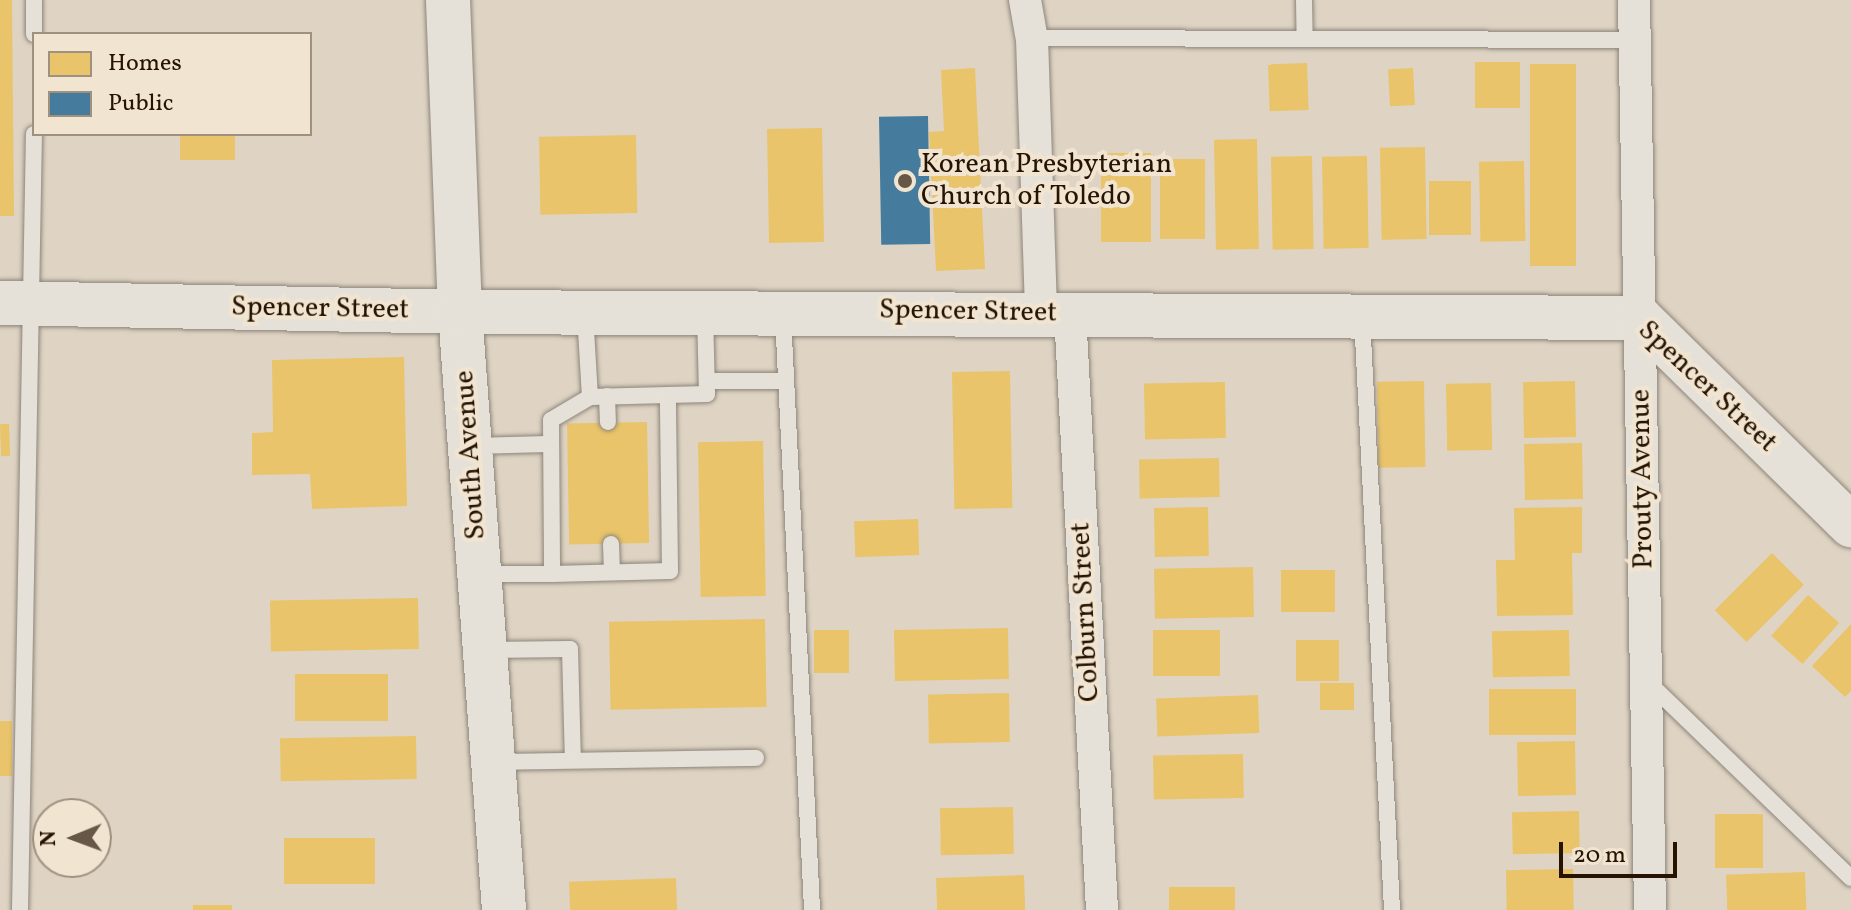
<!DOCTYPE html>
<html>
<head>
<meta charset="utf-8">
<style>
  body { margin:0 }
  #map { position:relative; width:1851px; height:910px; overflow:hidden; background:#dfd4c4; font-family:Vollkorn,serif }
  div>[style] { position:absolute }
  [style*='--x'] { left:calc(var(--x)*1px); top:calc(var(--y)*1px); width:calc(var(--w)*1px); rotate:calc(var(--a)*1deg) }
  .homes>* { inset:0; background:#e9c46a; transform-origin:0 0 }
  .public>* { inset:0; background:#457b9d; transform-origin:0 0 }
  .roads { filter:drop-shadow(0 0 2px #8d857a) drop-shadow(0 0 2px #8d857a) }
  .lane>* { height:16px; margin:-8px; padding:0 8px; transform-origin:8px; border-radius:8px; background:#e6e1d8 }
  .street>* { height:32px; margin:-16px; padding:0 16px; transform-origin:16px; border-radius:16px; background:#e6e1d8 }
  .secondary>* { height:44px; margin:-22px; padding:0 22px; transform-origin:22px; border-radius:22px; background:#e6e1d8 }
  .dots>* { width:22px; height:22px; translate:-50% -50%; box-sizing:border-box; border:4px solid #f1e5d2; border-radius:50% }
  span { translate:-50% -50%; white-space:nowrap; text-align:center; line-height:1.15; -webkit-text-stroke:8px #f1e5d2; paint-order:stroke }
  .poi-label { font-size:28px; color:#261302 }
  .left { translate:0 -50%; text-align:left }
  .street-label { font-size:28px; color:#261302 }
  .legend { position:absolute; left:32px; top:32px; width:280px; height:104px; box-sizing:border-box; background:#f1e5d2; border:2px solid #a0917f; margin:0; padding:10px 14px; list-style:none; font-size:24px; color:#261302 }
  .legend li { display:flex; align-items:center; gap:16px; height:40px }
  .legend b { width:40px; border:2px solid #a0917f }
  .north { position:absolute; left:32px; top:798px; width:80px; height:80px; box-sizing:border-box; background:#f1e5d2; border:2px solid #a0917f; border-radius:50%; rotate:269deg; font-size:22px; font-weight:700; line-height:32px; text-align:center; color:#261302 }
  .north::after { content:''; display:block; margin:auto; width:28px; height:36px; background:#675746; clip-path:polygon(50% 0,100% 100%,50% 72%,0 100%) }
  .scale { position:absolute; left:1559px; top:842px; width:118px; height:36px; box-sizing:border-box; border:4px solid #261302; border-top:0; padding-left:10px; font-size:24px; line-height:28px; white-space:nowrap; color:#261302; -webkit-text-stroke:6px #f1e5d2; paint-order:stroke }
</style>
</head>
<body>
<div id="map">
  <div class="homes">
    <div style="clip-path:polygon(0 0,12px 0,14px 216px,0 216px)"></div>
    <div style="left:1475px;top:62px;width:45px;height:46px"></div>
    <div style="left:1307px;top:63px;width:47px;height:39px;rotate:88deg"></div>
    <div style="left:1530px;top:64px;width:46px;height:202px"></div>
    <div style="clip-path:polygon(975px 68px,985px 269px,936px 271px,929px 132px,944px 131px,941px 70px)"></div>
    <div style="left:1413px;top:68px;width:37px;height:25px;rotate:87deg"></div>
    <div style="left:822px;top:128px;width:114px;height:55px;rotate:89deg"></div>
    <div style="left:180px;top:134px;width:55px;height:26px"></div>
    <div style="left:636px;top:135px;width:78px;height:97px;rotate:89deg"></div>
    <div style="left:1257px;top:139px;width:110px;height:43px;rotate:89deg"></div>
    <div style="left:1425px;top:147px;width:92px;height:45px;rotate:89deg"></div>
    <div style="left:1101px;top:153px;width:50px;height:89px"></div>
    <div style="left:1312px;top:156px;width:93px;height:41px;rotate:89deg"></div>
    <div style="left:1367px;top:156px;width:92px;height:45px;rotate:89deg"></div>
    <div style="left:1160px;top:159px;width:45px;height:80px"></div>
    <div style="left:1524px;top:161px;width:80px;height:45px;rotate:89deg"></div>
    <div style="left:1429px;top:181px;width:42px;height:54px"></div>
    <div style="clip-path:polygon(404px 357px,407px 506px,312px 509px,310px 474px,252px 475px,252px 433px,273px 432px,272px 360px)"></div>
    <div style="left:1010px;top:371px;width:137px;height:58px;rotate:89deg"></div>
    <div style="left:1424px;top:381px;width:86px;height:47px;rotate:89deg"></div>
    <div style="left:1575px;top:381px;width:56px;height:52px;rotate:89deg"></div>
    <div style="left:1225px;top:382px;width:56px;height:81px;rotate:89deg"></div>
    <div style="left:1491px;top:383px;width:67px;height:45px;rotate:89deg"></div>
    <div style="left:647px;top:422px;width:121px;height:80px;rotate:89deg"></div>
    <div style="left:9px;top:424px;width:32px;height:9px;rotate:88deg"></div>
    <div style="left:763px;top:441px;width:155px;height:65px;rotate:89deg"></div>
    <div style="left:1582px;top:443px;width:56px;height:58px;rotate:89deg"></div>
    <div style="left:1219px;top:458px;width:39px;height:80px;rotate:89deg"></div>
    <div style="left:1208px;top:507px;width:49px;height:54px;rotate:89deg"></div>
    <div style="clip-path:polygon(1582px 507px,1582px 553px,1572px 553px,1573px 615px,1497px 616px,1496px 560px,1515px 560px,1514px 508px)"></div>
    <div style="left:918px;top:519px;width:36px;height:64px;rotate:88deg"></div>
    <div style="left:1772px;top:553px;width:45px;height:81px;rotate:45deg"></div>
    <div style="left:1253px;top:567px;width:50px;height:99px;rotate:89deg"></div>
    <div style="left:1335px;top:570px;width:42px;height:54px;rotate:90deg"></div>
    <div style="left:1808px;top:595px;width:42px;height:55px;rotate:42deg"></div>
    <div style="left:418px;top:598px;width:51px;height:148px;rotate:89deg"></div>
    <div style="left:765px;top:619px;width:88px;height:156px;rotate:89deg"></div>
    <div style="clip-path:polygon(1851px 624px,1851px 691px,1845px 697px,1812px 666px)"></div>
    <div style="left:1008px;top:628px;width:51px;height:114px;rotate:89deg"></div>
    <div style="left:814px;top:630px;width:35px;height:43px"></div>
    <div style="left:1220px;top:630px;width:46px;height:67px;rotate:90deg"></div>
    <div style="left:1569px;top:630px;width:46px;height:77px;rotate:89deg"></div>
    <div style="left:1296px;top:640px;width:43px;height:41px"></div>
    <div style="left:388px;top:674px;width:47px;height:93px;rotate:90deg"></div>
    <div style="left:1320px;top:683px;width:34px;height:27px"></div>
    <div style="left:1576px;top:689px;width:46px;height:87px;rotate:90deg"></div>
    <div style="left:1009px;top:693px;width:49px;height:81px;rotate:89deg"></div>
    <div style="left:1258px;top:695px;width:38px;height:102px;rotate:88deg"></div>
    <div style="left:0;top:721px;width:12px;height:55px"></div>
    <div style="left:416px;top:736px;width:43px;height:136px;rotate:89deg"></div>
    <div style="left:1575px;top:741px;width:54px;height:58px;rotate:89deg"></div>
    <div style="left:1243px;top:754px;width:44px;height:90px;rotate:89deg"></div>
    <div style="left:1013px;top:807px;width:47px;height:73px;rotate:89deg"></div>
    <div style="left:1579px;top:811px;width:42px;height:67px;rotate:89deg"></div>
    <div style="left:1715px;top:814px;width:48px;height:54px"></div>
    <div style="left:375px;top:838px;width:46px;height:91px;rotate:90deg"></div>
    <div style="left:1573px;top:869px;width:41px;height:67px;rotate:89deg"></div>
    <div style="left:1805px;top:872px;width:38px;height:79px;rotate:88deg"></div>
    <div style="left:1024px;top:875px;width:35px;height:88px;rotate:88deg"></div>
    <div style="left:676px;top:878px;width:32px;height:107px;rotate:88deg"></div>
    <div style="left:1235px;top:887px;width:23px;height:66px;rotate:90deg"></div>
    <div style="left:193px;top:905px;width:39px;height:5px"></div>
  </div>
  <div class="public">
    <div style="left:928px;top:116px;width:128px;height:49px;rotate:89deg"></div>
  </div>
  <div class="roads">
    <div class="lane">
      <div style="--x:34;--y:0;--w:34;--a:90"></div>
      <div style="--x:1304;--y:0;--w:39;--a:89"></div>
      <div style="--x:1032;--y:38;--w:603;--a:0.19"></div>
      <div style="--x:585;--y:313;--w:84;--a:86.6"></div>
      <div style="--x:590;--y:397;--w:117;--a:-1.5"></div>
      <div style="--x:707;--y:394;--w:80;--a:-91.4"></div>
      <div style="--x:783;--y:316;--w:595;--a:87.2"></div>
      <div style="--x:1362;--y:317;--w:594;--a:87.1"></div>
      <div style="--x:707;--y:381;--w:79;--a:0"></div>
      <div style="--x:607;--y:396;--w:26;--a:88"></div>
      <div style="--x:590;--y:397;--w:45;--a:149.5"></div>
      <div style="--x:551;--y:420;--w:154;--a:89.6"></div>
      <div style="--x:552;--y:574;--w:118;--a:-1.5"></div>
      <div style="--x:670;--y:571;--w:176;--a:-90.7"></div>
      <div style="--x:472;--y:446;--w:77;--a:-1.5"></div>
      <div style="--x:611;--y:544;--w:28;--a:88"></div>
      <div style="--x:482;--y:574;--w:70;--a:0"></div>
      <div style="--x:486;--y:650;--w:84;--a:-0.7"></div>
      <div style="--x:570;--y:649;--w:111;--a:88.5"></div>
      <div style="--x:1648;--y:682;--w:282;--a:44"></div>
      <div style="--x:495;--y:762;--w:261;--a:-0.9"></div>
      <div style="--x:20;--y:910;--w:776;--a:-88.97"></div>
    </div>
    <div class="street">
      <div style="--x:1025;--y:0;--w:39;--a:80"></div>
      <div style="--x:1032;--y:38;--w:275;--a:88.1"></div>
      <div style="--x:1634;--y:0;--w:910;--a:88.99"></div>
      <div style="--x:1070;--y:313;--w:598;--a:86.93"></div>
    </div>
    <div class="secondary">
      <div style="--x:448;--y:0;--w:312;--a:87.8"></div>
      <div style="--x:460;--y:312;--w:600;--a:85.79"></div>
      <div style="--x:0;--y:303;--w:460;--a:1.1"></div>
      <div style="--x:460;--y:312;--w:1180;--a:0.29"></div>
      <div style="--x:1640;--y:318;--w:296;--a:44.5"></div>
    </div>
  </div>
  <div class="dots">
    <div style="left:905px;top:181px;background:#675746"></div>
  </div>
  <div class="poi-label">
    <span class="left" style="left:921px;top:181px">Korean Presbyterian<br>Church of Toledo</span>
  </div>
  <div class="street-label">
    <span style="left:320px;top:309px;rotate:1deg">Spencer Street</span>
    <span style="left:968px;top:312px;rotate:1deg">Spencer Street</span>
    <span style="left:1707px;top:387px;rotate:43deg">Spencer Street</span>
    <span style="left:471px;top:455px;rotate:-94deg">South Avenue</span>
    <span style="left:1643px;top:479px;rotate:-91deg">Prouty Avenue</span>
    <span style="left:1086px;top:612px;rotate:-93deg">Colburn Street</span>
  </div>
  <ul class="legend">
  <li><b style="height:22px;background:#e9c46a"></b>Homes</li>
  <li><b style="height:22px;background:#457b9d"></b>Public</li>
  </ul>
  <div class="north">N</div>
  <div class="scale">20 m</div>
</div>
</body>
</html>
